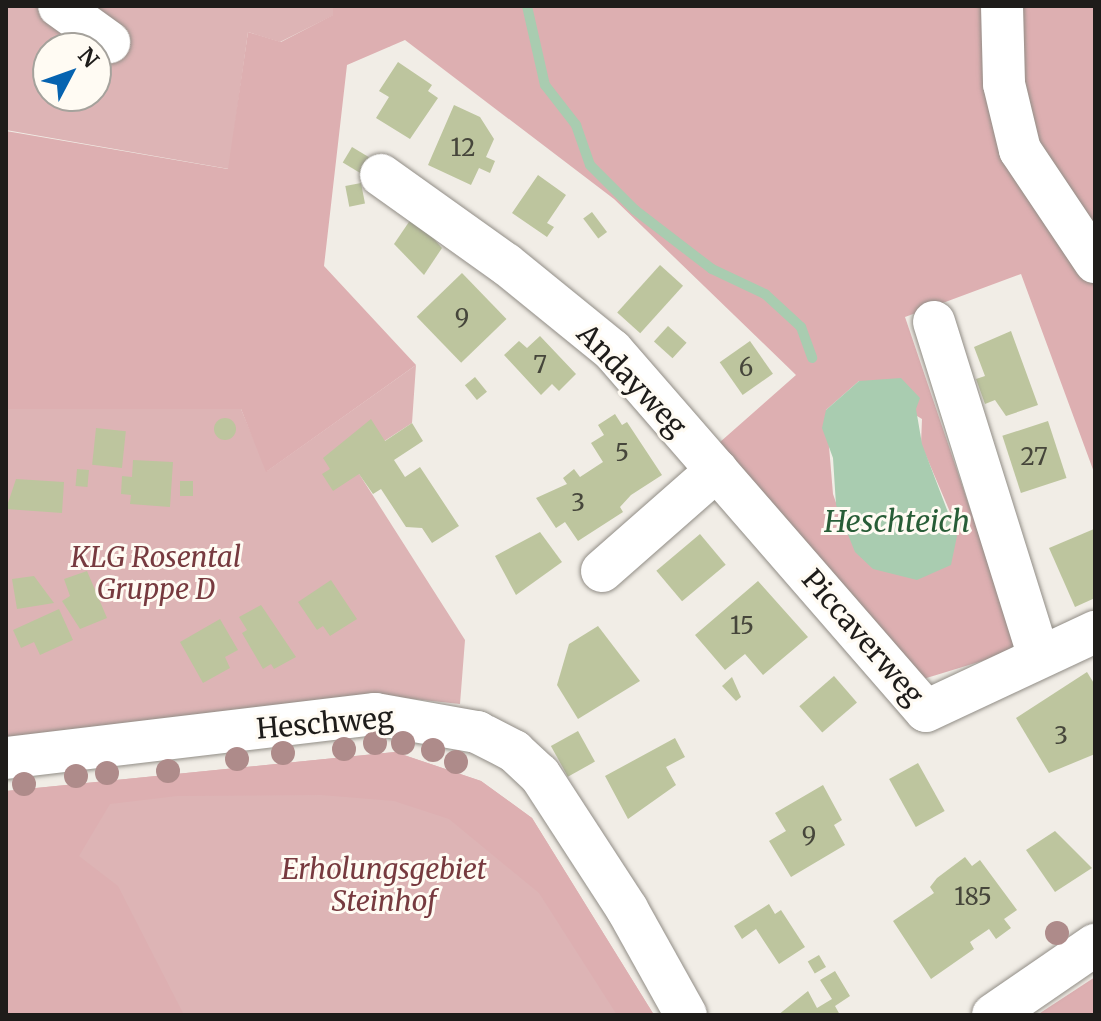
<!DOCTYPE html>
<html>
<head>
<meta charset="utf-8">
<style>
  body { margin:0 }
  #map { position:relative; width:1101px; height:1021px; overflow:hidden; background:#f1ede6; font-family:Merriweather,serif }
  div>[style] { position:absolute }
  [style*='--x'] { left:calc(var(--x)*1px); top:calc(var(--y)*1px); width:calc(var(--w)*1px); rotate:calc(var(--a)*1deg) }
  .green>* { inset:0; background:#ddb4b5 }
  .forest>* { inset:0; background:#ddafb1 }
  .water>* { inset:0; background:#a9ccb0 }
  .stream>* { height:10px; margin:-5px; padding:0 5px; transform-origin:5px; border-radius:5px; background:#a9ccb0 }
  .building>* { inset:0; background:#bdc59e; transform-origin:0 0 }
  .round { border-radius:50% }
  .roads { filter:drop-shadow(0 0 2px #918d86) drop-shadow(0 0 2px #918d86) }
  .minor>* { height:42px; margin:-21px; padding:0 21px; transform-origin:21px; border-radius:21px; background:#fff }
  .trees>* { width:24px; height:24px; margin:-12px; border-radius:50%; background:#ae8b8a }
  span { translate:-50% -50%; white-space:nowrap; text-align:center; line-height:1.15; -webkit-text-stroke:6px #fffbf3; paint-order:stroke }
  .number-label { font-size:24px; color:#46463b }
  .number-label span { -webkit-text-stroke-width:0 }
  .street-label { font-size:28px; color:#1e1c1a }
  .park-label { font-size:28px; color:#773a3f; font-style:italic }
  .water-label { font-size:30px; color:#285d37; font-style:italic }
  .frame { position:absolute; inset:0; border:8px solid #1e1c1a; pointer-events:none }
  .north { position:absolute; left:32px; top:32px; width:80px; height:80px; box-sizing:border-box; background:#fffbf3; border:2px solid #a5a29c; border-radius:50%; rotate:49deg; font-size:22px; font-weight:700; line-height:32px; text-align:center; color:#1e1c1a }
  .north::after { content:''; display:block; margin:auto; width:28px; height:36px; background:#0663b0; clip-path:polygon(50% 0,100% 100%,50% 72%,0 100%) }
</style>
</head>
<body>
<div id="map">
  <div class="green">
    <div style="clip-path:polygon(evenodd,6px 6px,333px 6px,334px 15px,280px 42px,248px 32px,229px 169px,6px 130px,6px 6px,48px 48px,96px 48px,96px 96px,48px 96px,48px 48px)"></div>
    <div style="clip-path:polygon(416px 365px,412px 423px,369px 451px,356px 469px,465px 640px,460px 704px,385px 696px,6px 743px,6px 409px,241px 409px,267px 471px)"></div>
    <div style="clip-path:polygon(395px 752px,481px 781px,532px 818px,654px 1015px,6px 1015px,6px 791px)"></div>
  </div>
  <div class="forest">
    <div style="clip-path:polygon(evenodd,333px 6px,1095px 6px,1095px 475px,1021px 274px,905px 317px,1018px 650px,920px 680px,711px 450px,796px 375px,614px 199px,405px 40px,347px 65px,324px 266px,416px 365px,266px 472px,241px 409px,6px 409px,6px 131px,228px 169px,248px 32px,281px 42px,333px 15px,333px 6px,859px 381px,922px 419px,921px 444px,953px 519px,847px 535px,833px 494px,826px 410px,859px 381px)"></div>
    <div style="clip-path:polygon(395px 752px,481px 781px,532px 818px,654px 1015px,617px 1015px,539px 893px,449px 819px,394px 801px,321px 795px,177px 796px,110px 804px,79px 856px,118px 886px,184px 1015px,6px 1015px,6px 791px)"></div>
    <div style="clip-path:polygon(1095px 977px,1095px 1015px,1037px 1015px)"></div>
  </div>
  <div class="water">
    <div style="clip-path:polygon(901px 378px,920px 398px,916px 409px,922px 444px,957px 536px,951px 565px,917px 580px,873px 569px,855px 552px,836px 505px,833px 458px,822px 428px,826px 410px,859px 381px)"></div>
  </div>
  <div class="stream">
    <div style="--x:527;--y:6;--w:81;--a:77.2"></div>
    <div style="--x:545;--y:85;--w:51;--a:52.2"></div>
    <div style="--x:576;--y:125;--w:42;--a:70.7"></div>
    <div style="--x:590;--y:165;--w:64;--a:45"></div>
    <div style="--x:635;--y:210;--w:97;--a:37.5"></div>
    <div style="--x:712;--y:269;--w:59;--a:25.3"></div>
    <div style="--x:765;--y:294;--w:49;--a:42.5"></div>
    <div style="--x:801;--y:327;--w:33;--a:70"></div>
  </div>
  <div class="building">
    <div style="clip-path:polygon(398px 62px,432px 85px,428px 91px,438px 98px,410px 139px,376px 118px,389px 97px,379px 91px)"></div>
    <div style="clip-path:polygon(454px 105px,480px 117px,494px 139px,486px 157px,495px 161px,490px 173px,479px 168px,471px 185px,428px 165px)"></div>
    <div style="left:352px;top:147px;width:33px;height:18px;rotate:31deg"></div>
    <div style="clip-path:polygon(538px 175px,566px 195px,547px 223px,554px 227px,547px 237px,512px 213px)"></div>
    <div style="left:361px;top:183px;width:21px;height:16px;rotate:79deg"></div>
    <div style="left:592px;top:212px;width:25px;height:11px;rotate:53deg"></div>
    <div style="clip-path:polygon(413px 216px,442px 248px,424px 275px,394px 244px)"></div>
    <div style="left:660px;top:265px;width:31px;height:64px;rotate:42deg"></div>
    <div style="left:462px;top:273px;width:64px;height:63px;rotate:46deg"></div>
    <div style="left:668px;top:326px;width:25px;height:21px;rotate:42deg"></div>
    <div style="clip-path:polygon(1011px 331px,1038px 405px,1006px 416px,995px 400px,985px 404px,976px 379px,985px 376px,974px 347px)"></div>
    <div style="clip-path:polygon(540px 336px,576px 374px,559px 391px,552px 384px,541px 395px,504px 355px,519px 341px,527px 348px)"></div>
    <div style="left:750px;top:341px;width:40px;height:37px;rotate:55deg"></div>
    <div style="left:475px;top:377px;width:19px;height:13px;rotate:51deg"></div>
    <div style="clip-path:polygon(615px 414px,622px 425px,627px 422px,662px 475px,631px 495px,620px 507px,623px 512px,578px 541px,565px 522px,556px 528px,536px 498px,567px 484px,563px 478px,574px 469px,580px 477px,603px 462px,591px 443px,604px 435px,598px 425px)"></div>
    <div class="round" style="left:214px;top:418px;width:22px;height:22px"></div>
    <div style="clip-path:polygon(371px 419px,385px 441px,412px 423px,423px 441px,394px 460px,405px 477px,420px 467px,459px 526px,432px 543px,422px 528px,406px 527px,381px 489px,373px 494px,359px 474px,333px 491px,322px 474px,330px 469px,323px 458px)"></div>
    <div style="left:1048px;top:421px;width:60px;height:48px;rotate:72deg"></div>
    <div style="left:96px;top:428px;width:30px;height:37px;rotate:6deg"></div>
    <div style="clip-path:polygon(133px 460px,173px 462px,170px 507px,130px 504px,131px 495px,121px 494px,122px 476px,132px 477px)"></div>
    <div style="left:77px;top:469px;width:12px;height:17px;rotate:5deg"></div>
    <div style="clip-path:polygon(16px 479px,64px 482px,62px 513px,6px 509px)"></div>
    <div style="left:180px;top:481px;width:13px;height:15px"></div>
    <div style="clip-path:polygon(1094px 529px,1095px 598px,1075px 607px,1049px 548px)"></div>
    <div style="clip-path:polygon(540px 532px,562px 562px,516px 595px,495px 556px)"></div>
    <div style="left:700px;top:534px;width:40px;height:57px;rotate:50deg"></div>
    <div style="clip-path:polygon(87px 571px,107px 618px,80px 629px,62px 601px,70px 596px,64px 579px)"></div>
    <div style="clip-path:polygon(34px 576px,54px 603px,17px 609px,12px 579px)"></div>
    <div style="clip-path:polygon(331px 580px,357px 619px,330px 636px,323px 626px,317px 630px,298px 602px)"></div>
    <div style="clip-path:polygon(758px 581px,808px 637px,763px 675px,745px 654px,725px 670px,695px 635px)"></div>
    <div style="clip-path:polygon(261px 605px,296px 657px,274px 669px,271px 664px,263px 669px,242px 633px,247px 630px,239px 617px)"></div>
    <div style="clip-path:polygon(59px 609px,73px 640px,40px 655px,34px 642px,21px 648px,13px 630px)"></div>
    <div style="clip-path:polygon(220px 619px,238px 650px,225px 657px,230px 668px,203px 683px,180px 642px)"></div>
    <div style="clip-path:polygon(598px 626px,640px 681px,578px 719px,557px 685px,569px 644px)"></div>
    <div style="clip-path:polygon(1087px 672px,1095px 685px,1095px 754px,1049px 773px,1016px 718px)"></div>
    <div style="left:834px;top:676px;width:35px;height:46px;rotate:49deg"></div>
    <div style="clip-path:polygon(732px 677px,741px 697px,736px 701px,722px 686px)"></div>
    <div style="left:578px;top:731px;width:35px;height:31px;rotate:61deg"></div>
    <div style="clip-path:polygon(675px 738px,685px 757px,666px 767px,676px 785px,628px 819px,605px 776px)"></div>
    <div style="left:918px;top:763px;width:55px;height:33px;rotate:61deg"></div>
    <div style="clip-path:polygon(823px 785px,842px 820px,834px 825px,845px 845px,791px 877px,769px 841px,786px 831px,775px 813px)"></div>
    <div style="clip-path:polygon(1055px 831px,1092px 868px,1055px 892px,1026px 850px)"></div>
    <div style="clip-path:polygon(965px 857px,972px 866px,980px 860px,1017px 910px,1004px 919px,1011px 928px,996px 939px,989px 929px,970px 942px,974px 949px,931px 979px,893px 921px,934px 893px,930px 887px,937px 878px)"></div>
    <div style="clip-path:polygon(769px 904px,775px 914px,781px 910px,805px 947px,779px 964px,756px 929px,742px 939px,734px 926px)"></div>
    <div style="left:819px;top:955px;width:14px;height:13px;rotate:60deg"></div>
    <div style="clip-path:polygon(835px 971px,850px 996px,835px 1006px,840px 1015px,778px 1015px,808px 991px,817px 1008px,832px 999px,820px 980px)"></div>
  </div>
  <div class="roads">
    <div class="minor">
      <div style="--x:59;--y:6;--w:62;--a:35.8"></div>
      <div style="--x:1002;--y:6;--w:78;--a:88.5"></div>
      <div style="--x:1004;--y:84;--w:68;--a:76.4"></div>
      <div style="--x:1020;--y:150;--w:135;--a:56.2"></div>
      <div style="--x:381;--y:175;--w:153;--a:35.5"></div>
      <div style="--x:506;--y:264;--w:136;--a:39.1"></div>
      <div style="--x:612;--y:350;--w:478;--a:49"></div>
      <div style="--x:926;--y:711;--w:187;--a:-25.1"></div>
      <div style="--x:934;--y:322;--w:351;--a:72.6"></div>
      <div style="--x:602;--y:571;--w:153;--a:-41.3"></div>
      <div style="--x:6;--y:758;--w:372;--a:-6.8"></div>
      <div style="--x:375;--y:714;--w:104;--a:10"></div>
      <div style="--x:477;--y:732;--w:42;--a:27.2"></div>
      <div style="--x:514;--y:751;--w:35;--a:43"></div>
      <div style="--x:540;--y:775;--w:160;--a:57"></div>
      <div style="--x:627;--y:909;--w:121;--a:60.9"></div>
      <div style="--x:993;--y:1015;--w:124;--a:-34.5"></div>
    </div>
  </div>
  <div class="trees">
    <div style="left:375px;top:743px"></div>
    <div style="left:403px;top:743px"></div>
    <div style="left:344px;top:749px"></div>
    <div style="left:433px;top:750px"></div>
    <div style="left:283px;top:753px"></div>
    <div style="left:237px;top:759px"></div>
    <div style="left:456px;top:762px"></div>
    <div style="left:168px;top:771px"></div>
    <div style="left:107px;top:773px"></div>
    <div style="left:76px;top:776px"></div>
    <div style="left:24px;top:784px"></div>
    <div style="left:1057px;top:933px"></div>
  </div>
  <div class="number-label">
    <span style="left:463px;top:148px">12</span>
    <span style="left:462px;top:318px">9</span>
    <span style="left:540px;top:365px">7</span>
    <span style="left:746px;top:368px">6</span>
    <span style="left:622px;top:453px">5</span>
    <span style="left:1034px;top:457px">27</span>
    <span style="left:578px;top:503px">3</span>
    <span style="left:742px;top:626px">15</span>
    <span style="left:1061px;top:736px">3</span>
    <span style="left:809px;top:836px">9</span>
    <span style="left:973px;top:897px">185</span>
  </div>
  <div class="street-label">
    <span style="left:632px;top:380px;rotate:46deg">Andayweg</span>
    <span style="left:863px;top:637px;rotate:49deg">Piccaverweg</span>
    <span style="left:325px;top:723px;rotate:-5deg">Heschweg</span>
  </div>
  <div class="park-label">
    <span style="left:156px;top:573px">KLG Rosental<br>Gruppe D</span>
    <span style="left:384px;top:885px">Erholungsgebiet<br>Steinhof</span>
  </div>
  <div class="water-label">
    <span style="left:897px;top:521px">Heschteich</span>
  </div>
  <div class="frame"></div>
  <div class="north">N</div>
</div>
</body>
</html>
